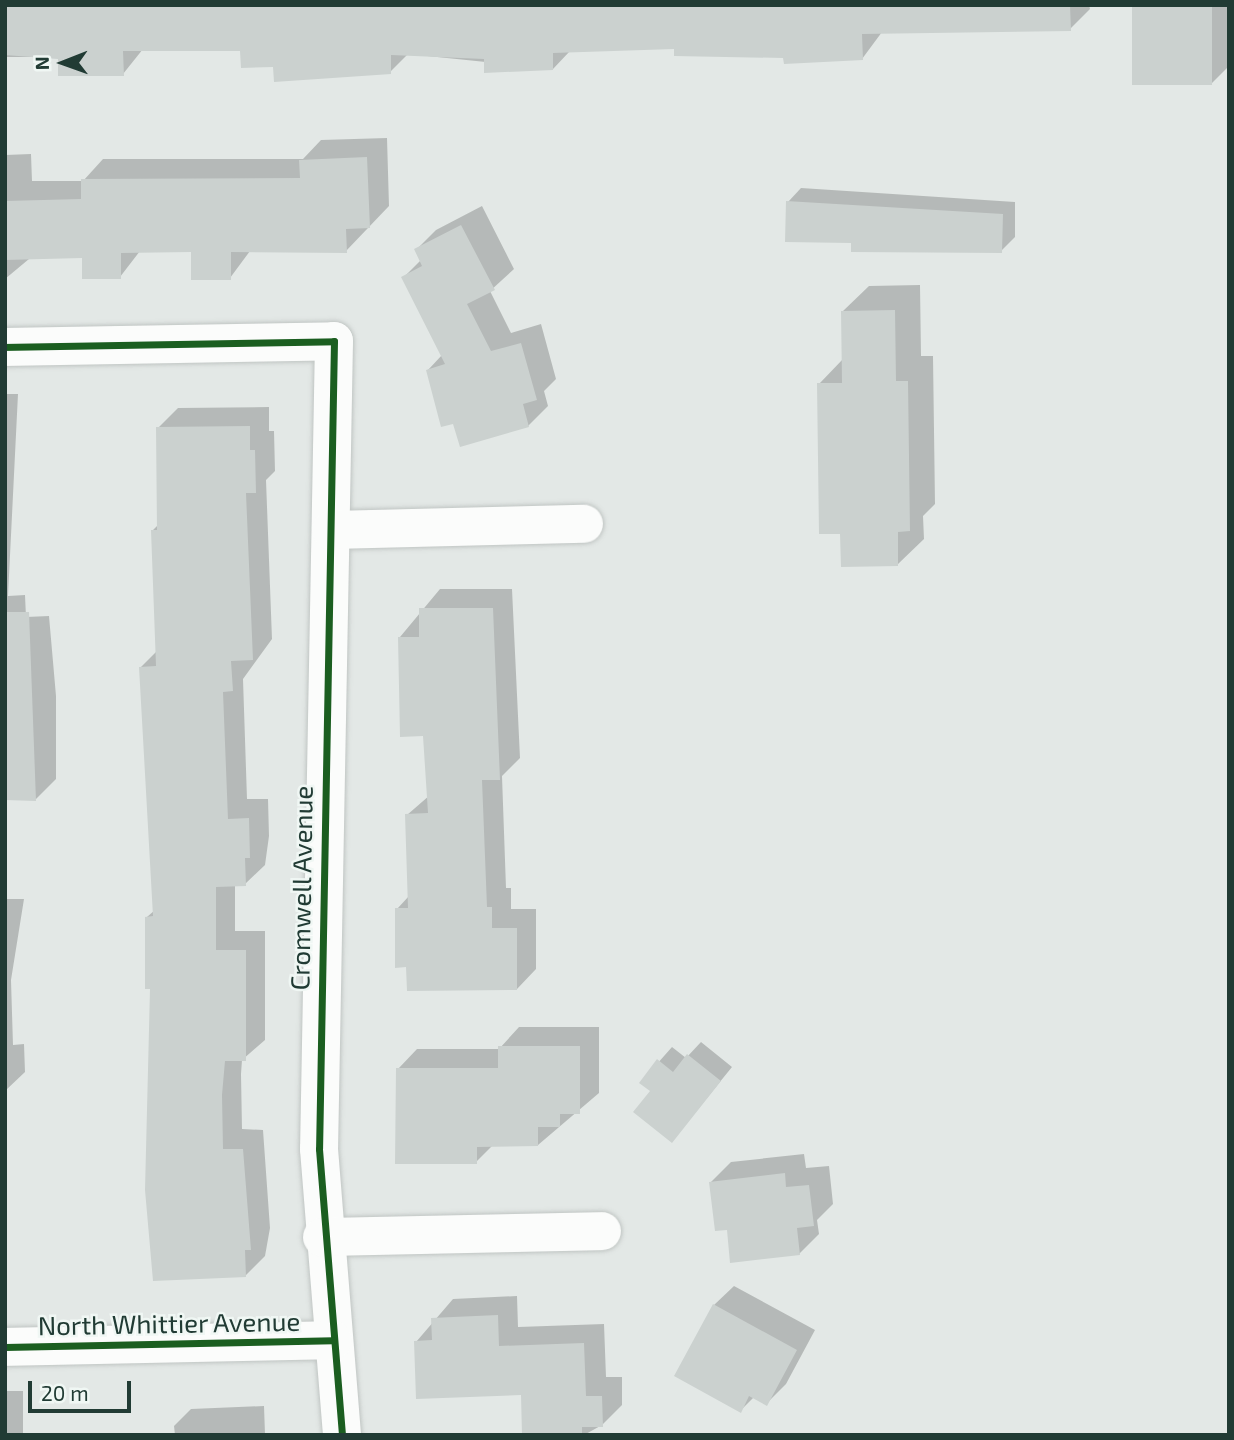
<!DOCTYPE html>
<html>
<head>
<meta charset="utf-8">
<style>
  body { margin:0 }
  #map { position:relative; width:1234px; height:1440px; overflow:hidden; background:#e3e8e6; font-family:"Exo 2",sans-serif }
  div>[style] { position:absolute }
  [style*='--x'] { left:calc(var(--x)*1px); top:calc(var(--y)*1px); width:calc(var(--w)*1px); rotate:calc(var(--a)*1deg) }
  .shadow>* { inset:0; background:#0003; transform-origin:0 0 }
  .building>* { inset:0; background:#cbd1cf; transform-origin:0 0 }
  .roads { filter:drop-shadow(0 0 2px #c0c5c3) drop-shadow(0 0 2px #c0c5c3) }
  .minor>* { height:38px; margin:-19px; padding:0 19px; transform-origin:19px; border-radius:19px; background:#fbfcfb }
  .cycleway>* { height:7px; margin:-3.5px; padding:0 3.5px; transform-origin:3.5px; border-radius:3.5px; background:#1b5e20 }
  span { translate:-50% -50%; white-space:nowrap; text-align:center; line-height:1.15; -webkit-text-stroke:5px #f0f7f4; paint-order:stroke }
  .street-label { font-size:26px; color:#213b34 }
  .frame { position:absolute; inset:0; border:7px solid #213b34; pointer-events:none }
  .north { position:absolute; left:28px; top:28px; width:70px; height:70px; -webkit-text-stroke:5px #f0f7f4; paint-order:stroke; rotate:269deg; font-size:19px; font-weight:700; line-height:28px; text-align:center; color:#213b34 }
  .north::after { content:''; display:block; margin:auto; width:24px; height:32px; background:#213b34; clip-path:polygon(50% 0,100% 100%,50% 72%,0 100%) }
  .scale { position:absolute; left:28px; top:1381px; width:103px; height:32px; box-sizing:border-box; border:4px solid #213b34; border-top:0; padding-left:9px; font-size:21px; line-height:24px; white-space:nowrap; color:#213b34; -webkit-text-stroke:5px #f0f7f4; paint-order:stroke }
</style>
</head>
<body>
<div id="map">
  <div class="shadow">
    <div style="clip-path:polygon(5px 5px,1089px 5px,1090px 9px,1070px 29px,882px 32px,862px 59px,676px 47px,570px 51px,553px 69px,408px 54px,390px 72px,275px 66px,242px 49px,143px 49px,123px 74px,60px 57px,5px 57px)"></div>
    <div style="clip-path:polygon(1134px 5px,1229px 5px,1229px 66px,1212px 83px)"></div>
    <div style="clip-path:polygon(387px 138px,389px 206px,346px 251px,250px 251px,230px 278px,193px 250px,140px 251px,120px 277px,83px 256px,29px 259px,5px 279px,5px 155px,31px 154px,32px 181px,83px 181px,103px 159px,303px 159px,321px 140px)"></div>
    <div style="clip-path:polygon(801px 188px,1015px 202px,1015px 237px,1001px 251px,853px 241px,788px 202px)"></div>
    <div style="clip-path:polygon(482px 206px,514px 269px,490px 291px,511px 333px,541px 324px,556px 379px,544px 391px,548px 406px,528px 426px,454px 422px,428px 370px,442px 355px,403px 278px,421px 260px,416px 250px,436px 230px)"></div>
    <div style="clip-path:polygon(920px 285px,921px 356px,933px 356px,935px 504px,923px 516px,924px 539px,898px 564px,842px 532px,819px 384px,843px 359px,843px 311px,869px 286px)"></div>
    <div style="clip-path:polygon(5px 394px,18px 394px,8px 596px,25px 595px,26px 617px,49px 616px,56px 696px,56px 779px,36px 799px,5px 799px)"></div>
    <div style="clip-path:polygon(269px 407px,269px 431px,274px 431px,275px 471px,266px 480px,272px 639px,243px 679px,247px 799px,268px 799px,269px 836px,265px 865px,245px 884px,235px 885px,235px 931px,265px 931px,265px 1040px,242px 1060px,241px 1074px,242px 1129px,263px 1130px,270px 1228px,265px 1256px,245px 1276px,152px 987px,147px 917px,155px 910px,140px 668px,157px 651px,152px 531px,159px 524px,158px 428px,178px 408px)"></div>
    <div style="clip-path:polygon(440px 589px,512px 589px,520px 758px,502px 776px,506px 888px,511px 888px,511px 909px,536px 909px,536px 969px,517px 989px,408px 966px,397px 909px,409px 896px,407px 815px,430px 795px,429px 758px,400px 637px)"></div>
    <div style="clip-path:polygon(5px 899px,24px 899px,11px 980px,13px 1045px,24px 1044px,25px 1072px,5px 1091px)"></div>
    <div style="clip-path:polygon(519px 1027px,599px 1027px,599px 1093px,538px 1145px,493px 1145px,476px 1162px,398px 1069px,417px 1049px,499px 1049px)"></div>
    <div style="clip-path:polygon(701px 1042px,732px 1067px,672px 1141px,652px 1091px,641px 1082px,672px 1047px,686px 1058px)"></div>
    <div style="clip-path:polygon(804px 1154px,806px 1168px,829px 1166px,833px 1204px,817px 1220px,819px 1234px,799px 1254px,729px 1228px,711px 1182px,731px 1162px)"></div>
    <div style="clip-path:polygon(734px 1286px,815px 1330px,786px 1384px,766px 1404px,754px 1397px,741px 1410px,714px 1305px)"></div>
    <div style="clip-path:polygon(517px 1296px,518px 1327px,604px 1324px,606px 1377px,622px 1377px,622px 1405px,602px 1425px,584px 1435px,524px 1435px,523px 1393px,416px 1342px,453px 1299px)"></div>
    <div style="left:5px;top:1391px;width:18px;height:44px"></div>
    <div style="clip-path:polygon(264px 1406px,265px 1434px,286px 1435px,175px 1435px,174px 1426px,191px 1409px)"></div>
  </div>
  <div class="building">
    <div style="clip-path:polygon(5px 5px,1070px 5px,1071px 31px,862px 34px,863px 60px,784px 64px,783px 58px,674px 56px,674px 49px,553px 53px,553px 70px,484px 73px,484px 59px,391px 55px,391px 74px,274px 82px,273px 67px,241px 68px,240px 51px,123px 51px,124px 76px,58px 76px,58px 59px,5px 55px)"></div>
    <div style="left:1132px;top:5px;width:80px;height:80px"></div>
    <div style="clip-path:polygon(367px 157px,370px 228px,346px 229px,347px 253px,231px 252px,231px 280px,191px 280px,191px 252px,121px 253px,121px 279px,82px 279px,82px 258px,5px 260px,5px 201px,81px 199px,81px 179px,300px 178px,299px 160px)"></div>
    <div style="clip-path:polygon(786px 201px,1003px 214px,1002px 253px,851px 252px,851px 243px,785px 242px)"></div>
    <div style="clip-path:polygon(461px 225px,495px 290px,467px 304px,491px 351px,521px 343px,537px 400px,523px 404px,529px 427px,460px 447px,453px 424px,441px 427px,426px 370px,445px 364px,401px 277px,422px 266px,414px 249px)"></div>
    <div style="clip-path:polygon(895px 310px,896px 381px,908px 381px,910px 531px,898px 532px,898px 566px,841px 567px,840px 534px,819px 534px,817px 383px,842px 383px,841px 311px)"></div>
    <div style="clip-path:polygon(250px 426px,250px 450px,255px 450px,256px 493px,246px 493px,253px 660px,231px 661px,233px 691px,223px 692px,228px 819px,249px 818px,250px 858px,245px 858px,246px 886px,216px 887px,216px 950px,246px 950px,246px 1061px,225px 1061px,222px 1095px,223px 1149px,243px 1149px,251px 1250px,245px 1250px,246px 1277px,153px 1281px,145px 1190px,150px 989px,145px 989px,145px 917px,153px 916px,139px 667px,156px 666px,151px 530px,157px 530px,156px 427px)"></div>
    <div style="clip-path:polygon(419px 608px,493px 608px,500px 780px,482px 780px,487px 907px,492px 907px,492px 928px,517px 928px,517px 990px,407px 991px,406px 967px,395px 968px,395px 908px,408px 908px,405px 814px,428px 813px,423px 736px,400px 737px,398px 637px,419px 637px)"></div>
    <div style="clip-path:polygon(5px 612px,29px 612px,36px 801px,5px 800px)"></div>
    <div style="clip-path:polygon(498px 1046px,580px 1046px,580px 1114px,560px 1114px,560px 1127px,538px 1127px,538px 1146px,477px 1147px,477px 1164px,395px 1164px,396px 1068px,498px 1068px)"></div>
    <div style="clip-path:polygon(687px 1054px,721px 1081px,672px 1143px,633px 1112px,650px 1091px,639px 1083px,657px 1059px,673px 1072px)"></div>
    <div style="clip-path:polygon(785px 1173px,786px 1187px,809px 1185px,814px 1226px,797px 1228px,800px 1255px,730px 1263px,727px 1230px,715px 1231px,709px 1182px)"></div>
    <div style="clip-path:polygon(713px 1304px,797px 1350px,767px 1406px,749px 1396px,741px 1413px,674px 1376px)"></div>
    <div style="clip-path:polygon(498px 1315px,499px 1346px,584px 1343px,586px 1396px,602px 1396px,603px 1427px,582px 1427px,582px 1435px,522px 1435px,521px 1395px,416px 1399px,414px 1341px,432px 1340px,431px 1318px)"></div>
  </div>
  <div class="roads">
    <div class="minor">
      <div style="--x:5;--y:347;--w:329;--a:-1"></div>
      <div style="--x:334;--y:341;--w:808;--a:91.06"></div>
      <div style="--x:319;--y:1149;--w:287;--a:85.4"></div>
      <div style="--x:331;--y:530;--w:253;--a:-1.4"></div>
      <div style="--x:322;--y:1237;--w:280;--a:-1.2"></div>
      <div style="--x:5;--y:1347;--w:328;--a:-1.2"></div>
    </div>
  </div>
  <div class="cycleway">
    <div style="--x:5;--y:347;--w:329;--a:-1"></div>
    <div style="--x:334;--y:341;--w:808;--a:91.06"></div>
    <div style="--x:319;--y:1149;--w:287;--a:85.4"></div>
    <div style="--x:5;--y:1347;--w:328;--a:-1.2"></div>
  </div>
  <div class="street-label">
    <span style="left:301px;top:888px;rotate:-89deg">Cromwell Avenue</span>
    <span style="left:169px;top:1323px;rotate:-1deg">North Whittier Avenue</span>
  </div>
  <div class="frame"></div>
  <div class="north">N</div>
  <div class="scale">20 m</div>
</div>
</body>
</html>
